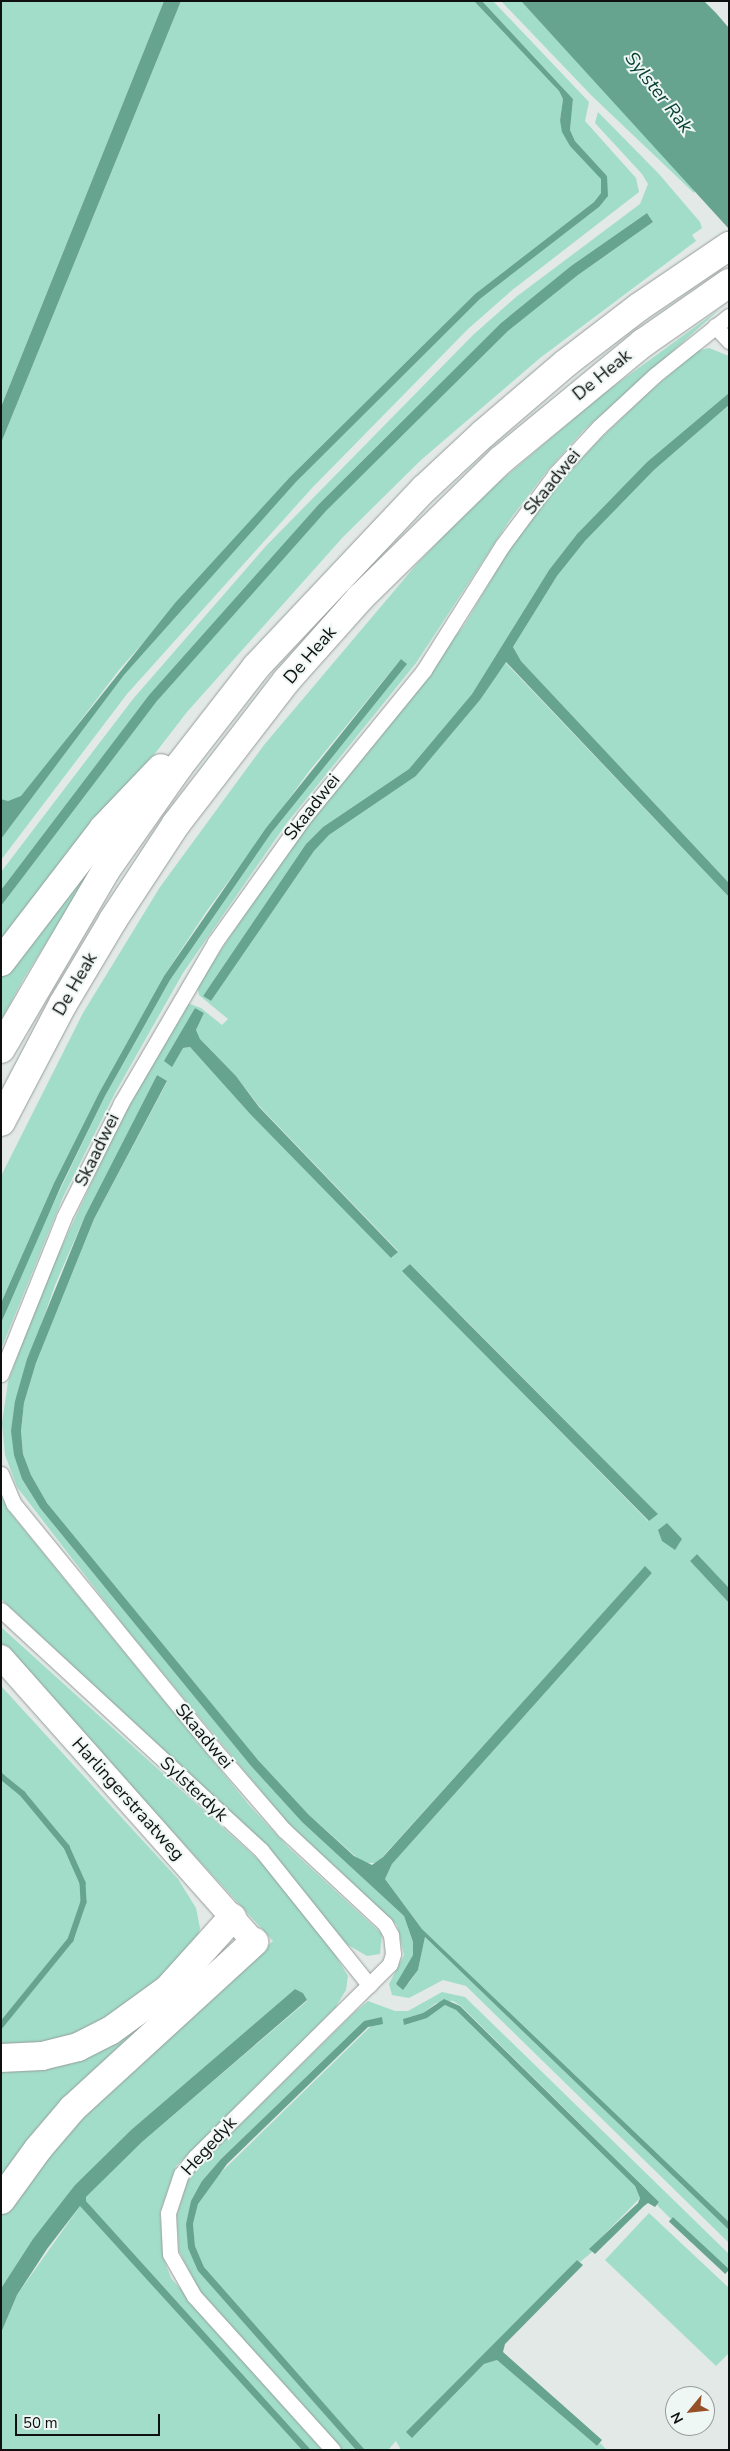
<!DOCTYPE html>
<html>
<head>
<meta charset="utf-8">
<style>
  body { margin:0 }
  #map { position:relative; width:730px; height:2451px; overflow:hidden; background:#e2e9e7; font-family:"Nunito Sans",sans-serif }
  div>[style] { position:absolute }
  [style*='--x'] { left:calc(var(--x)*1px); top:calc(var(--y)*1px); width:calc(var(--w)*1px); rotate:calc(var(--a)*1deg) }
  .green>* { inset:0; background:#a2ddc9 }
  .water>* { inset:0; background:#67a490; transform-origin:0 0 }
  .stream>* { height:5.5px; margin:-2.75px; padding:0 2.75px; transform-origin:2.75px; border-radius:2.75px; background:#67a490 }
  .roads { filter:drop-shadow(0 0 1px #959c99) drop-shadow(0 0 1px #959c99) }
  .street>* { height:15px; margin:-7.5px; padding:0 7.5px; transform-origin:7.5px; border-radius:7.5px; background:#fff }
  .primary>* { height:24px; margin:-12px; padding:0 12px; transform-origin:12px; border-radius:12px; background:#fff }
  .highway>* { height:28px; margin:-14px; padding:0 14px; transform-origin:14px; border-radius:14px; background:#fff }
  span { translate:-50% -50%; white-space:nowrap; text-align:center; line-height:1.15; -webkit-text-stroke:4px #eff7f4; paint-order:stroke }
  .street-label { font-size:18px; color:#0e1110 }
  .water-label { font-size:19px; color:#063f31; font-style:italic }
  .frame { position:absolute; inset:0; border:2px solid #0e1110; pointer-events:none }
  .north { position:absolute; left:665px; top:2386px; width:50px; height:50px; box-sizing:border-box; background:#eff7f4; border:1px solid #959b99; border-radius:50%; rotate:242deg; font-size:14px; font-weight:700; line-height:20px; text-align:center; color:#0e1110 }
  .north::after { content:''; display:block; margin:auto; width:18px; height:22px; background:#975129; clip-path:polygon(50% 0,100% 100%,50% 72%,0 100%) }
  .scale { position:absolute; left:15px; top:2414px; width:145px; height:22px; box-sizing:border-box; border:2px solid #0e1110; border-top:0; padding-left:6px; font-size:15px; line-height:18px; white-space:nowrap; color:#0e1110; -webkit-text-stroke:4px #eff7f4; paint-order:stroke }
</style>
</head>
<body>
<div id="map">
  <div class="green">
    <div style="clip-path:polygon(1px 1px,164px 1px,1px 407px)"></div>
    <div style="clip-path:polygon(181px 1px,474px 1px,559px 91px,563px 99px,560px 120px,601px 179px,601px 193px,594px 202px,475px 294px,290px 477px,119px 670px,33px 783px,21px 797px,8px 801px,1px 799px,1px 443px)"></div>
    <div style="clip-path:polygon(482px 1px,493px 1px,589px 102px,585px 121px,636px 178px,639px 192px,511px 291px,468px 329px,312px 488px,127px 694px,1px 860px,1px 839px,124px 675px,296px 482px,480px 299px,599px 207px,607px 176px,575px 141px,570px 130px,573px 99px)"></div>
    <div style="clip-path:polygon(501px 1px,521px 1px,695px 189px,694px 193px,592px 96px)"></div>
    <div style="clip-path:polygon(598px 112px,659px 174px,700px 222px,702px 228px,692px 235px,696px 241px,540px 358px,421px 460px,343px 537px,187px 712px,1px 953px,1px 906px,157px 701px,212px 636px,326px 511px,508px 331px,578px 275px,653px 222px,647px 213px,571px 266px,501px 323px,319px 504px,149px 695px,1px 890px,1px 872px,133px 699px,266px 546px,473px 335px,516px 297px,640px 204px,648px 184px,642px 174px,595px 123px)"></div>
    <div style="clip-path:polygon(721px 308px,583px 431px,547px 471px,511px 518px,416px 663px,286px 824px,214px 928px,183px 973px,115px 1093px,63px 1197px,1px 1349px,1px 1323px,23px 1267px,105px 1096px,170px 980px,272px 832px,406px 664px,401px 659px,310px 770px,206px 912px,164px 976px,99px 1093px,54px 1183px,1px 1303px,1px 1176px,83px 1013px,160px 887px,264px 745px,416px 565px,478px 500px,603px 394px)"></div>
    <div style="clip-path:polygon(evenodd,709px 348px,729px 356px,729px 393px,647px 462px,577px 534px,549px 570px,472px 694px,409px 769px,323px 827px,306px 844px,203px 996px,211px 1001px,314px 851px,329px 835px,416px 776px,480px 700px,505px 662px,729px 897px,729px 1588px,697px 1554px,690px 1561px,729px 1603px,729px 2222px,422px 1929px,385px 1879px,392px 1864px,652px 1573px,645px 1567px,377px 1863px,363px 1863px,309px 1815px,258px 1760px,47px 1503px,31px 1475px,23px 1454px,21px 1431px,24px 1403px,36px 1363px,94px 1219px,167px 1082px,157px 1075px,85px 1216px,55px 1285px,15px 1401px,22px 1479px,40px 1508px,251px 1766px,302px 1822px,404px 1916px,413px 1942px,413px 1955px,396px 1985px,409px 1983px,418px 1970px,425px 1937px,729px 2230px,729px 2243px,466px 1986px,443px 1980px,409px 1998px,392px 1995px,389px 1984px,404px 1955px,397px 1925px,287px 1822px,131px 1635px,17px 1487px,5px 1455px,2px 1423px,8px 1382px,43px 1287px,131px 1098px,187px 1003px,201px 1008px,222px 1025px,228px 1019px,199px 995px,197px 986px,281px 860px,465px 624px,516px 538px,554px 489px,598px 441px,646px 395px,697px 351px,709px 348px,195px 1008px,204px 1013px,196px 1030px,200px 1039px,236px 1076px,259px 1106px,398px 1251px,392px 1258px,251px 1115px,190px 1047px,183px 1048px,195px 1008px,709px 348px,410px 1264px,657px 1513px,657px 1514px,648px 1521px,403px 1271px,410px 1264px)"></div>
    <div style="clip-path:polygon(729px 405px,729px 883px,521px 661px,513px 647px,557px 576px,585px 541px,654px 470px)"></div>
    <div style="clip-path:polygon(113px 836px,24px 978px,1px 1020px,1px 977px,74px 878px)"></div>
    <div style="clip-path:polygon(1px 1496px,8px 1510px,249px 1805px,289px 1848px,382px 1934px,380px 1954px,367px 1956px,343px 1942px,270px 1851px,1px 1599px)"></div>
    <div style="clip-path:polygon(1px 1627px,265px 1866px,332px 1950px,348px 1976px,346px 1990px,335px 2008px,176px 2166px,160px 2212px,163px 2257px,171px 2278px,322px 2450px,311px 2450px,86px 2201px,86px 2197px,142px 2142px,307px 2001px,303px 1993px,295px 1989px,131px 2130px,75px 2185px,1px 2289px,1px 2214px,66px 2127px,273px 1941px,1px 1645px)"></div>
    <div style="clip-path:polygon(1px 1686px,178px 1879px,196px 1908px,200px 1928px,198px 1938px,169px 1980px,74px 2038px,1px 2049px)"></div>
    <div style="clip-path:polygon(180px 1988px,1px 2191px,1px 2064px,23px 2064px)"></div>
    <div style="clip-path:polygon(442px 1992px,465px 1997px,729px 2254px,729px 2270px,673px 2217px,671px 2219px,657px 2205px,659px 2202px,461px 2006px,453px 2001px,436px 2003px,423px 2013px,403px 2019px,427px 2018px,445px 2005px,456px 2010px,635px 2186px,640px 2198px,590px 2249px,592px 2252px,580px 2262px,577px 2260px,412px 2438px,484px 2364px,497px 2360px,597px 2446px,600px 2443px,607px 2450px,401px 2450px,396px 2441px,388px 2450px,365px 2450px,204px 2267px,195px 2246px,193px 2224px,198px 2204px,208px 2185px,372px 2025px,364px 2021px,221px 2159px,202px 2181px,186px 2224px,198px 2271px,356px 2450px,342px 2450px,200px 2292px,179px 2251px,177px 2215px,187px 2182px,201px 2163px,355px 2012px,368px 2001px,395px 2011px,408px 2011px)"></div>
    <div style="clip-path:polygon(80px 2206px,84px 2208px,302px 2450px,1px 2450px,1px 2333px,17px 2295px)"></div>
    <div style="clip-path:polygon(649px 2213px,729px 2288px,729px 2353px,716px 2366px,605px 2260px)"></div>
  </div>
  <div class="water">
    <div style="clip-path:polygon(164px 1px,181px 1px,1px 443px,1px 407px)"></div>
    <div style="clip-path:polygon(474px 1px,482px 1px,573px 99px,570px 130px,575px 141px,607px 176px,608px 196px,599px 207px,480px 299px,296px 482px,124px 675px,1px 839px,1px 799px,8px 801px,21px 796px,175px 603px,290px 477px,475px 294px,594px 202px,601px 193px,601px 179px,570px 146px,562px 132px,560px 120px,563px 99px,559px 91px)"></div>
    <div style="clip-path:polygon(521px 1px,704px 1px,716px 13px,729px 28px,729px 229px)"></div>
    <div style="clip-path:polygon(647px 213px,653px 222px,578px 275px,508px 331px,326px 511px,157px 701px,1px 906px,1px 890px,149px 695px,319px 504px,501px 323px,571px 266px)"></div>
    <div style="clip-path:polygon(729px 393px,729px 405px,654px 470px,585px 541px,557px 576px,513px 647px,521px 661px,729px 883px,729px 897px,506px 662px,480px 700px,416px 776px,329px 835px,314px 851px,211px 1001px,203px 996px,306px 844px,323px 827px,409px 769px,472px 694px,549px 570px,577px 534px,647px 462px)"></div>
    <div style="clip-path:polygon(401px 659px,407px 664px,272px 832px,170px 980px,105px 1096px,61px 1186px,1px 1323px,1px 1303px,54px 1183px,99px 1093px,164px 976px,266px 828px)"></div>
    <div style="clip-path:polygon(195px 1008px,204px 1013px,196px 1030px,200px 1039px,236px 1076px,259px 1107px,398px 1252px,391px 1258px,251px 1115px,190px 1047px,183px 1048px,172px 1067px,164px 1061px)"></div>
    <div style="clip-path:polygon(157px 1075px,167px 1081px,94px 1219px,36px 1363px,24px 1403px,21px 1431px,23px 1454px,31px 1475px,47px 1503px,258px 1760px,309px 1815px,354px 1856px,372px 1865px,383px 1857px,645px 1566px,652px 1573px,392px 1864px,385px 1879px,422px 1929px,729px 2222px,729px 2230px,425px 1937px,418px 1970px,403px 1990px,396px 1984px,413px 1955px,413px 1942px,404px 1916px,302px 1822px,251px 1766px,40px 1508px,22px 1479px,14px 1455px,11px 1431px,15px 1401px,27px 1359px,85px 1216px)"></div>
    <div style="clip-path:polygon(410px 1264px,464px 1319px,658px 1514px,649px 1521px,402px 1271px)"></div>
    <div style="clip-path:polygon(667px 1523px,682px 1539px,675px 1550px,662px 1541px,658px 1530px)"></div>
    <div style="clip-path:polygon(697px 1554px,729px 1588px,729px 1603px,690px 1561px)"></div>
    <div style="clip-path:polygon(295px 1989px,303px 1993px,307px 2000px,142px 2142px,86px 2197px,86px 2201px,311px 2450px,302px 2450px,80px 2206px,47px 2249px,17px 2295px,1px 2333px,2px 2287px,33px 2239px,75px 2185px,131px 2130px)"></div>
    <div style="clip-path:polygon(444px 1999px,460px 2006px,659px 2202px,655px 2207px,648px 2203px,644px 2206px,595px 2254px,589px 2249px,638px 2203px,640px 2198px,635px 2186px,456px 2010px,445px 2005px,427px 2018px,404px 2025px,403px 2019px,423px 2013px)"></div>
    <div style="clip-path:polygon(382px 2017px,383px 2024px,368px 2027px,227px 2164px,198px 2204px,193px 2224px,195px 2246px,204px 2267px,365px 2450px,356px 2450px,198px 2271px,188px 2248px,186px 2224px,191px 2201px,202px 2181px,221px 2159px,364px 2021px)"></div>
    <div style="left:673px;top:2217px;width:77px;height:6px;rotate:43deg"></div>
    <div style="clip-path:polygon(577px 2260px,583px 2265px,505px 2344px,503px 2352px,602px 2440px,597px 2446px,497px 2360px,484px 2364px,412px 2438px,406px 2432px)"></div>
  </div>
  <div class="stream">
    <div style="--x:1;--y:1776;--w:28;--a:39"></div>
    <div style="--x:23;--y:1794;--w:69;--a:50.3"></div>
    <div style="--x:67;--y:1847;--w:39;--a:66"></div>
    <div style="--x:83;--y:1883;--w:19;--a:87"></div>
    <div style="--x:84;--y:1902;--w:40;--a:108.9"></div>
    <div style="--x:71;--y:1940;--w:111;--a:129.1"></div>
  </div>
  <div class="roads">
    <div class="street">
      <div style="--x:715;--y:326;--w:21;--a:47"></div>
      <div style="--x:1;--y:1374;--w:169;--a:-68.1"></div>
      <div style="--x:64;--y:1217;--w:127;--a:-63.4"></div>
      <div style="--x:121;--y:1103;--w:186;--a:-59.7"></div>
      <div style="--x:215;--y:942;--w:155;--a:-54.5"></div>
      <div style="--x:305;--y:816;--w:188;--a:-50.8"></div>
      <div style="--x:424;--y:670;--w:146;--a:-57.8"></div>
      <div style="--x:502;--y:546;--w:92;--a:-53.4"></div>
      <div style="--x:557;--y:472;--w:62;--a:-47"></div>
      <div style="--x:599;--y:427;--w:76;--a:-42.9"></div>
      <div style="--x:655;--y:375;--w:95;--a:-38.6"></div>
      <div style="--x:1;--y:1474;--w:33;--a:67"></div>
      <div style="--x:14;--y:1504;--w:316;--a:50.8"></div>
      <div style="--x:214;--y:1749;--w:107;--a:49.2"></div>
      <div style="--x:284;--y:1830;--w:138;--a:42.9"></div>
      <div style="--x:385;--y:1924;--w:13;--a:61"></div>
      <div style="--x:391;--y:1935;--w:19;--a:84"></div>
      <div style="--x:393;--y:1954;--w:10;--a:107"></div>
      <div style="--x:390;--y:1964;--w:274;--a:135.3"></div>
      <div style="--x:195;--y:2157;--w:22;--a:129"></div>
      <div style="--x:181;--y:2174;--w:41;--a:108.4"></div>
      <div style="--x:168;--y:2213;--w:41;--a:87.2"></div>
      <div style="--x:170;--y:2254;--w:48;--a:60.3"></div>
      <div style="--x:194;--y:2296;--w:207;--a:47.9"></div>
      <div style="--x:1;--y:1610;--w:354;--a:42.7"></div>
      <div style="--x:261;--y:1850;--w:173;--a:51.3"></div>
    </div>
    <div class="primary">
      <div style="--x:1;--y:1657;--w:381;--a:48.4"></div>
    </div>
    <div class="highway">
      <div style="--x:1;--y:962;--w:168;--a:-52.5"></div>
      <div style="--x:103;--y:829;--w:84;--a:-46.4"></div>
      <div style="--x:1;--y:1049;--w:208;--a:-59.6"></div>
      <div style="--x:106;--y:870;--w:127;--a:-54.9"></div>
      <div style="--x:179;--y:766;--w:125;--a:-52.1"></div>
      <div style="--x:256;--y:667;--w:245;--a:-46.7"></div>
      <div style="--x:424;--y:489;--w:81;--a:-43"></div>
      <div style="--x:483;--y:434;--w:109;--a:-40.5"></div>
      <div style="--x:566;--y:363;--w:92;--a:-37.5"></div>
      <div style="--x:639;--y:307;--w:109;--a:-34.1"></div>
      <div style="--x:1;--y:1122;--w:133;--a:-62.3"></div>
      <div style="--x:63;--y:1004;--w:98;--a:-59.2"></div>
      <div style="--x:113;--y:920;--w:115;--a:-56.7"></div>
      <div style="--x:176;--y:824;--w:182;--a:-52.4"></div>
      <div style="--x:287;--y:680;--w:110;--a:-48.3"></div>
      <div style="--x:360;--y:598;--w:197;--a:-44.4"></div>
      <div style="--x:501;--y:460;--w:184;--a:-39.5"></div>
      <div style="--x:643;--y:343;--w:105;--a:-34.9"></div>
      <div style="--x:1;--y:2058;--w:41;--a:-2.8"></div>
      <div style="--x:42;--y:2056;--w:37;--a:-14"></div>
      <div style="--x:78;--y:2047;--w:36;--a:-27"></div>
      <div style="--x:110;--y:2031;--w:72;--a:-35.9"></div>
      <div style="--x:168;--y:1989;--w:96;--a:-48"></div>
      <div style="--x:1;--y:2200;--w:63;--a:-54"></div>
      <div style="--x:38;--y:2149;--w:54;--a:-49.5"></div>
      <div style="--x:73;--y:2108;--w:246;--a:-42.5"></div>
    </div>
  </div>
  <div class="street-label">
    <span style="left:602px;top:375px;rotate:-39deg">De Heak</span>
    <span style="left:552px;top:482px;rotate:-51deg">Skaadwei</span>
    <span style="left:310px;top:655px;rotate:-49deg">De Heak</span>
    <span style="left:312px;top:807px;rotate:-52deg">Skaadwei</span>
    <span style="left:75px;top:984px;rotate:-60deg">De Heak</span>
    <span style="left:97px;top:1150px;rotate:-64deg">Skaadwei</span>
    <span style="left:204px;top:1736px;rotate:50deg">Skaadwei</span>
    <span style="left:194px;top:1789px;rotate:43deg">Sylsterdyk</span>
    <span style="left:128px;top:1799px;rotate:48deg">Harlingerstraatweg</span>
    <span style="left:209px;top:2146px;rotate:-48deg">Hegedyk</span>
  </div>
  <div class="water-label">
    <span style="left:658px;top:93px;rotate:52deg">Sylster Rak</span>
  </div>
  <div class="frame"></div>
  <div class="north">N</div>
  <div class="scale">50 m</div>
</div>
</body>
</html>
